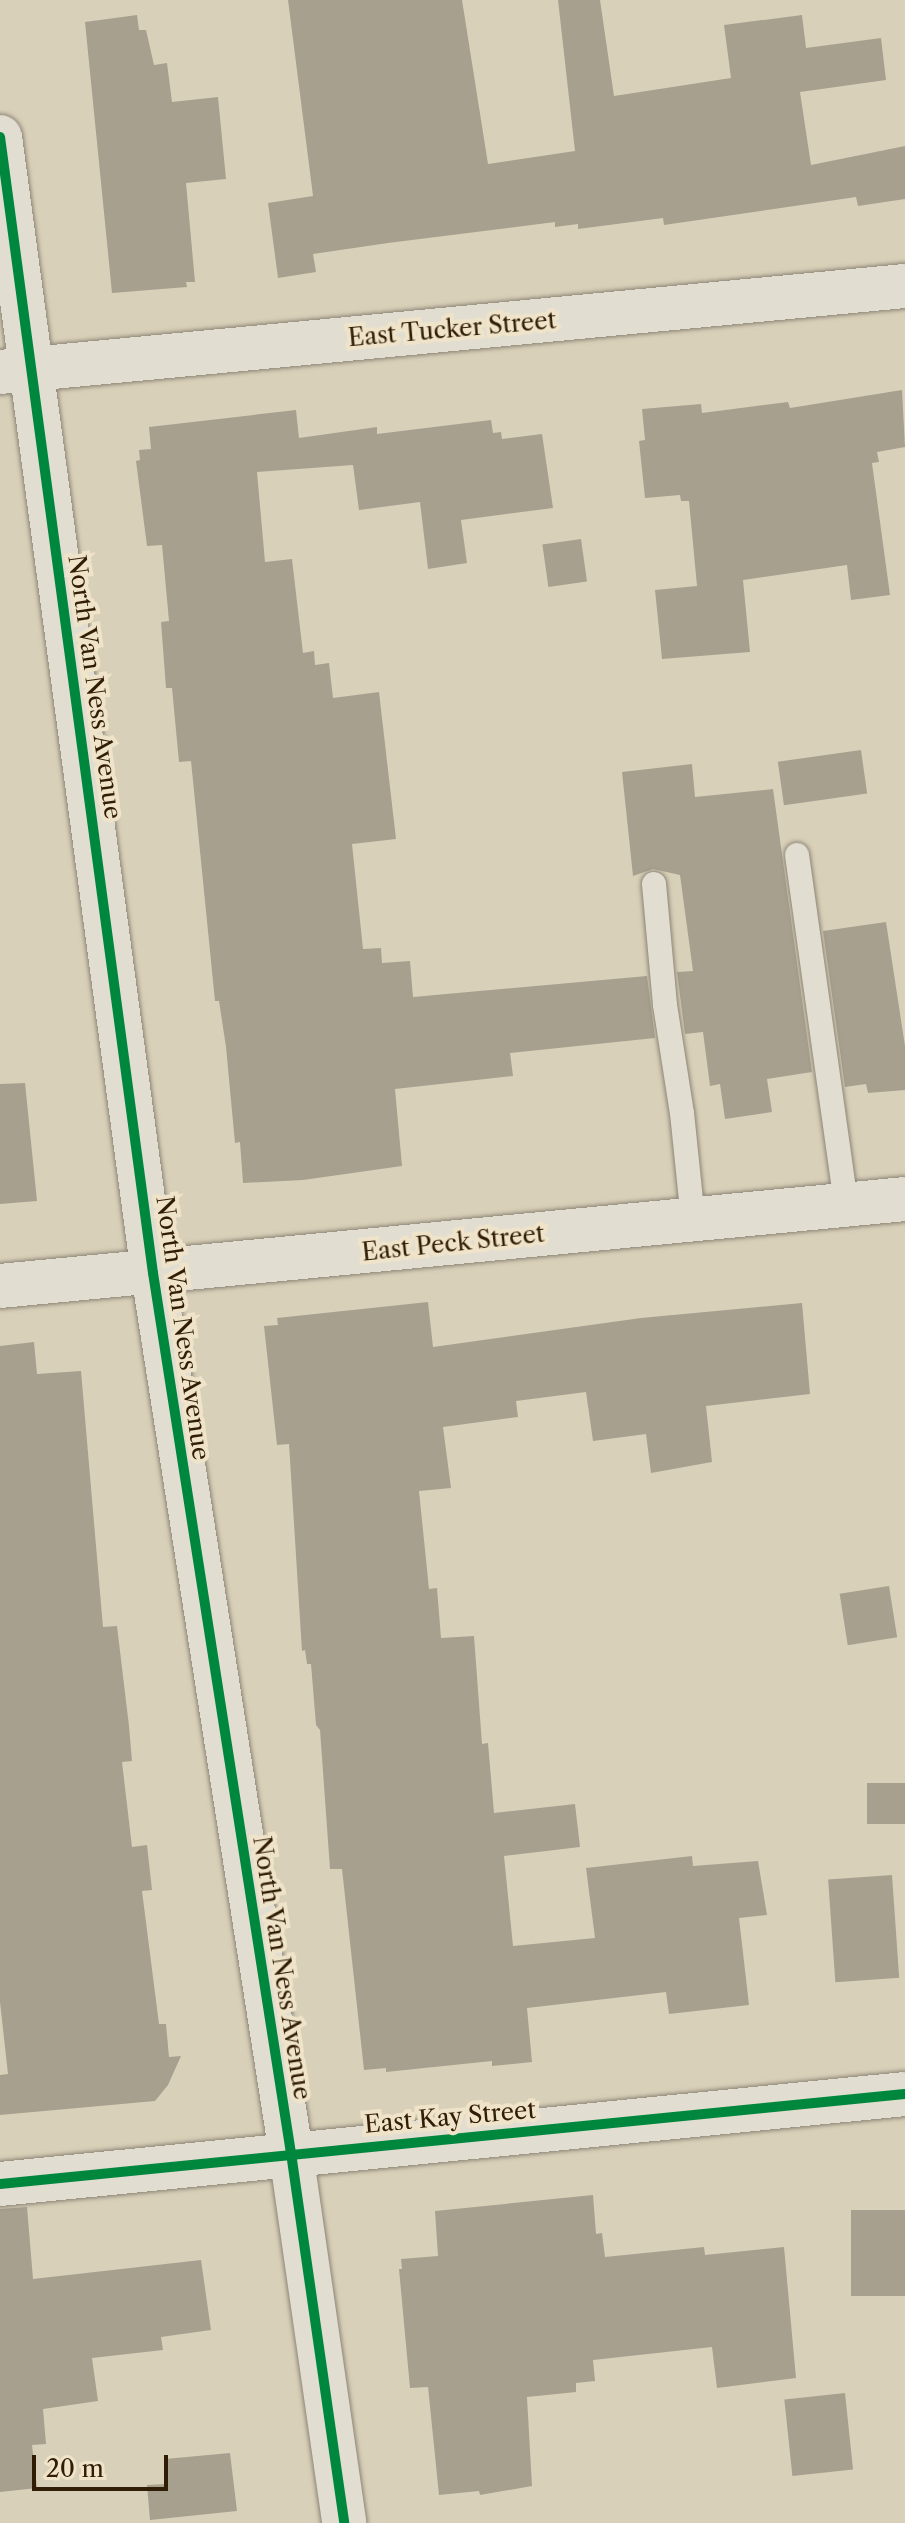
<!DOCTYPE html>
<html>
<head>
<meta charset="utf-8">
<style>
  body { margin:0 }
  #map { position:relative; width:905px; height:2523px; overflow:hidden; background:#d9d0b9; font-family:"Libre Caslon Text",serif }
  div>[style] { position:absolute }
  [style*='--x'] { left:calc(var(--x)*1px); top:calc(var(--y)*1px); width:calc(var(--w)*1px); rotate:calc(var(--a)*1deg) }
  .building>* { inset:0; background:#a7a08f; transform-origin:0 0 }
  .roads { filter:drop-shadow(0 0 2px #8d8576) drop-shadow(0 0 2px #8d8576) }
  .service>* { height:24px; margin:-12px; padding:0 12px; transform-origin:12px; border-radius:12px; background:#e2ddd1 }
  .minor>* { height:44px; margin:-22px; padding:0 22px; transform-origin:22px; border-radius:22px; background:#e2ddd1 }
  .cycleway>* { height:10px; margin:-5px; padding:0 5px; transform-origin:5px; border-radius:5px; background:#00873e }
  span { translate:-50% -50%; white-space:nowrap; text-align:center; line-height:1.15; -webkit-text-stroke:8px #efe4c9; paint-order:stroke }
  .street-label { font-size:24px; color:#311d06 }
  .scale { position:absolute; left:32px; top:2455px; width:136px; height:36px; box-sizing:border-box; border:4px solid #311d06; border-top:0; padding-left:10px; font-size:24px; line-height:28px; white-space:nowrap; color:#311d06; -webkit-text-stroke:6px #efe4c9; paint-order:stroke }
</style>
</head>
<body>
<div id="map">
  <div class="building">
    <div style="clip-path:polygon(288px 0,462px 0,488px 164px,575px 151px,558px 0,600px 0,614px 96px,731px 78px,724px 25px,802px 15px,806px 48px,881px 38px,886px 80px,800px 92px,811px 165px,905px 146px,905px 199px,858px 206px,856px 197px,664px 225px,663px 218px,578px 229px,578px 224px,555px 227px,555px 222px,388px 243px,313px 254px,316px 272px,278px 278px,268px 203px,313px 196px)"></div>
    <div style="clip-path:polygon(137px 15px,139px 30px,146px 30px,154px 65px,167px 63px,172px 102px,218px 97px,226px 179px,186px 183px,195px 282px,186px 282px,187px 287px,112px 293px,85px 22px)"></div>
    <div style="clip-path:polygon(902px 390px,905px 447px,877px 452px,879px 462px,872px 463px,890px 595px,851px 600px,847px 565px,743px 580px,750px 652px,662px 659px,655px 590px,697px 586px,689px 501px,681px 501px,680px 495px,645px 498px,639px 441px,645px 440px,642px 409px,701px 404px,702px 413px,788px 402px,790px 408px)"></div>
    <div style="clip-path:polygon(296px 410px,299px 438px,377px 427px,377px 434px,491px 420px,493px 433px,501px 432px,502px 439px,542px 434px,553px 508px,461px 520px,467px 563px,428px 569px,420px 502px,359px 510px,353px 465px,257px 472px,265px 562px,292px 559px,303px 653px,314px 651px,315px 665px,329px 663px,333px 698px,379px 692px,396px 839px,352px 844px,363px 949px,381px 948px,382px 963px,410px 961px,413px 997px,647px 976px,655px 1038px,510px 1053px,513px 1076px,395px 1089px,402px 1166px,303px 1180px,243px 1183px,240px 1142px,235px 1143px,226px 1047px,219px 1001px,215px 1001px,191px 761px,179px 762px,172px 688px,166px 688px,161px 622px,169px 621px,162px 545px,147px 546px,136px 461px,140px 460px,139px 450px,151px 449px,149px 427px)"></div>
    <div style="left:581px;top:539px;width:43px;height:39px;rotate:82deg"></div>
    <div style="left:861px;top:750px;width:44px;height:84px;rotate:82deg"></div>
    <div style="clip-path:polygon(692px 764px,695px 797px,773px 789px,812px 1072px,767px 1079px,772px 1112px,725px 1119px,720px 1084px,710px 1086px,703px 1032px,685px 1034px,677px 972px,693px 971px,680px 875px,653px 869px,633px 876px,622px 772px)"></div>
    <div style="clip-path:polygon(886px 922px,905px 1046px,905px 1090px,868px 1093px,866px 1084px,845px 1087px,823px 931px)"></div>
    <div style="clip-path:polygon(25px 1083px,37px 1201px,0 1204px,0 1084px)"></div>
    <div style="clip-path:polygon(428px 1302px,433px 1347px,641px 1318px,802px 1303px,810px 1394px,706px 1406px,712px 1462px,651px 1473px,646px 1434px,593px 1441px,586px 1392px,516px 1401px,518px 1417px,443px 1427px,451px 1488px,419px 1491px,429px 1589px,437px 1588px,441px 1638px,474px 1636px,482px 1744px,488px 1743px,494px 1813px,575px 1804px,580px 1847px,504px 1856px,513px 1946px,595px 1938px,586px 1868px,692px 1856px,693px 1866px,758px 1861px,767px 1915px,739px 1918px,749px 2005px,669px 2014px,666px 1992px,527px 2008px,532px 2062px,492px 2066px,492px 2061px,386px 2072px,386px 2068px,364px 2070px,342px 1869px,330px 1869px,320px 1730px,316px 1725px,311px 1664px,307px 1664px,305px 1650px,302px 1651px,289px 1444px,277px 1445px,264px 1326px,278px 1325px,277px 1318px)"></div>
    <div style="clip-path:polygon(34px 1342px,37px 1374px,81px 1371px,103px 1627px,117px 1626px,129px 1726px,132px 1761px,122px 1762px,132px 1847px,147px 1845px,152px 1890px,142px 1891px,159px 2024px,166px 2024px,169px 2057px,181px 2056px,168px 2085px,155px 2101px,0 2115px,0 2075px,8px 2074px,0 2002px,0 1346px)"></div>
    <div style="left:889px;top:1586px;width:52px;height:50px;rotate:81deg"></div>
    <div style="left:905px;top:1783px;width:41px;height:38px;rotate:90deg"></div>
    <div style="left:892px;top:1875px;width:103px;height:64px;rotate:86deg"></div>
    <div style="clip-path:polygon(593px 2195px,596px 2234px,602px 2233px,605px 2257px,704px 2247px,705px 2255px,784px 2247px,796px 2378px,717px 2388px,712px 2347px,593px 2360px,595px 2381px,576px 2383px,576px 2392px,527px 2397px,532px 2486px,480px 2495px,479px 2491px,439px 2495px,428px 2387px,410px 2388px,399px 2269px,402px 2269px,401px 2259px,438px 2256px,435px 2211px)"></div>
    <div style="clip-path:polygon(27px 2207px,33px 2279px,201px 2260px,211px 2330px,161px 2337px,163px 2350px,92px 2358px,98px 2401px,43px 2409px,46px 2444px,32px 2445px,37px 2488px,0 2492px,0 2209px)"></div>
    <div style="left:905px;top:2210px;width:86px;height:54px;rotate:90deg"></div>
    <div style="left:845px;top:2393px;width:77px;height:61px;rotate:84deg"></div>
    <div style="clip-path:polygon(230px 2453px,237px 2511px,150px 2520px,147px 2485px,167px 2484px,165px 2459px)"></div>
  </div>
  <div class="roads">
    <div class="service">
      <div style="--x:797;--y:855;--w:353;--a:82"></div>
      <div style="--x:654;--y:884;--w:121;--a:84.8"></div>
      <div style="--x:665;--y:1005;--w:109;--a:81.1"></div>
      <div style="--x:682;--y:1113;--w:108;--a:84.1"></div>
    </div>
    <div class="minor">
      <div style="--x:0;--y:137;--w:1146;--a:82.33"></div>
      <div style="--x:153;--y:1273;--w:891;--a:81.09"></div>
      <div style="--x:291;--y:2153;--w:374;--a:81.8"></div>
      <div style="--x:0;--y:372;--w:909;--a:-5.43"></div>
      <div style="--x:0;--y:1286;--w:909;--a:-5.49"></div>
      <div style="--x:0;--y:2184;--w:909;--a:-5.68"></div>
    </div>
  </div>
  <div class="cycleway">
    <div style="--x:0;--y:137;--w:1146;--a:82.33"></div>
    <div style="--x:153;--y:1273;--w:891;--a:81.09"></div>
    <div style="--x:291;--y:2153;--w:374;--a:81.8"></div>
    <div style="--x:0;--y:2184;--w:909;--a:-5.68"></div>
  </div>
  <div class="street-label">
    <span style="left:452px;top:329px;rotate:-5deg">East Tucker Street</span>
    <span style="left:95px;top:687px;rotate:82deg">North Van Ness Avenue</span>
    <span style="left:453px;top:1243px;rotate:-6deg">East Peck Street</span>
    <span style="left:183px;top:1328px;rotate:82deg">North Van Ness Avenue</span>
    <span style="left:282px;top:1968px;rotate:81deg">North Van Ness Avenue</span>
    <span style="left:450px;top:2117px;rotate:-5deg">East Kay Street</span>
  </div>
  <div class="scale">20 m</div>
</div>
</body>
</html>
